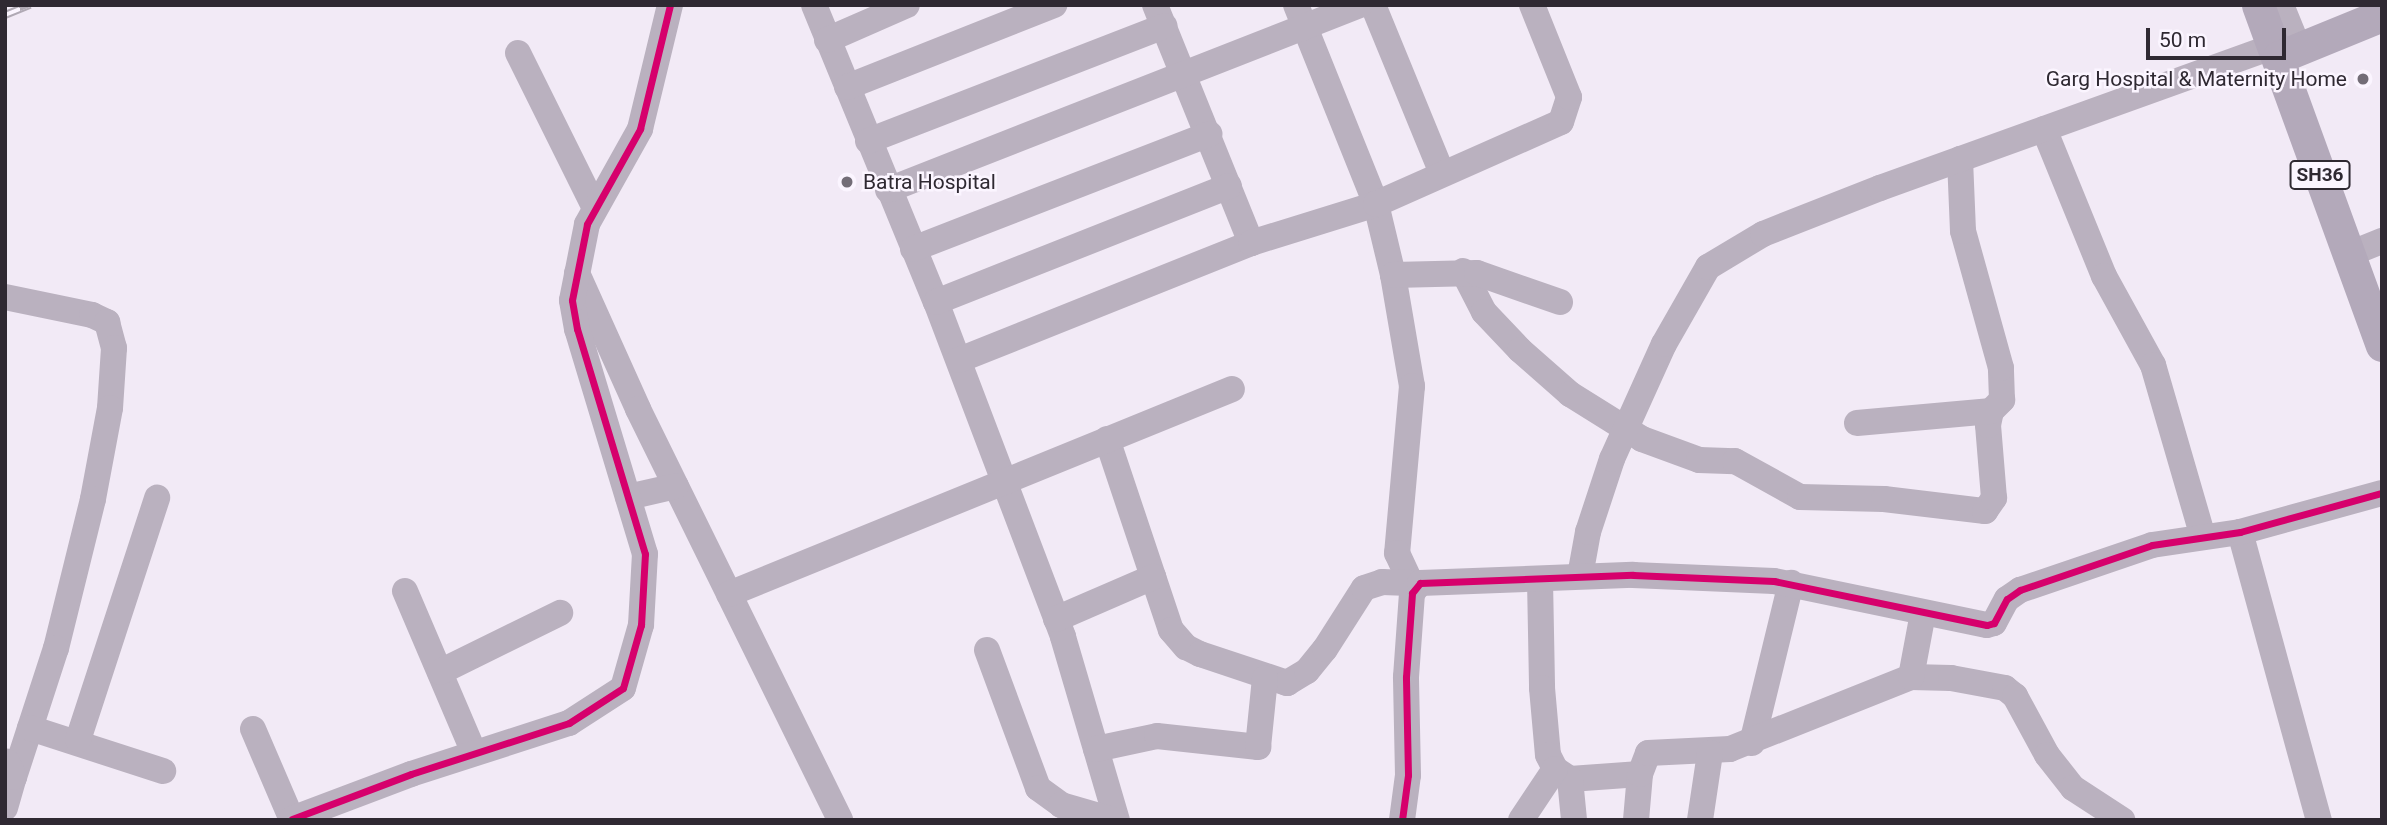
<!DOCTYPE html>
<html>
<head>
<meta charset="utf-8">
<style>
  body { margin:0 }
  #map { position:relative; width:2387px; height:825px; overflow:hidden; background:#f2eaf6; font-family:Roboto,sans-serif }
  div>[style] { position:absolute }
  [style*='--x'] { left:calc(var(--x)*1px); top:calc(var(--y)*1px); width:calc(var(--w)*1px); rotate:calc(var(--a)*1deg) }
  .minor>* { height:26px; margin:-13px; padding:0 13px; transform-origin:13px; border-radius:13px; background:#bab1bf }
  .major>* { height:33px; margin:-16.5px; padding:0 16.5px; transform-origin:16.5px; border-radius:16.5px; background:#b3a9ba }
  .rail>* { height:8px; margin-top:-4px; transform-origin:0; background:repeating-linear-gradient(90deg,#fbf5ff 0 16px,#b0a9b4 0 32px); box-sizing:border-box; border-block:2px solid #b0a9b4 }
  .cycleway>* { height:7px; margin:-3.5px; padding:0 3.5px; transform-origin:3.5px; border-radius:3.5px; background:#d6006c }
  .dots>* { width:19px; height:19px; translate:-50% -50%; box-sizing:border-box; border:4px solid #fbf5ff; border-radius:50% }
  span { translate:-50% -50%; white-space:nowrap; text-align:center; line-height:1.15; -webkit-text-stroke:5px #fbf5ff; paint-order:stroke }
  .shield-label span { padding:2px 5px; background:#fbf5ff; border:2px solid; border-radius:5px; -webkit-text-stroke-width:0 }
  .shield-label { font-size:19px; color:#2f2932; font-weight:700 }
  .poi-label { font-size:21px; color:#2f2932 }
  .right { translate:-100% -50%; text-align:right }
  .left { translate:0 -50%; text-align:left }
  .frame { position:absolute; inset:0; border:7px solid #2f2932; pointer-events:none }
  .scale { position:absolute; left:2146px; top:28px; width:140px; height:32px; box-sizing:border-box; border:4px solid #2f2932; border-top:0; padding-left:9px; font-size:21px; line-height:24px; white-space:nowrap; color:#2f2932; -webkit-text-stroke:5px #fbf5ff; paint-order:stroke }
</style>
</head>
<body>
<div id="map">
  <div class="minor">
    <div style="--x:814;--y:5;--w:321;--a:67.7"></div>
    <div style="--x:936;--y:302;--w:358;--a:69.2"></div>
    <div style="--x:1063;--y:637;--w:191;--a:73.6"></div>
    <div style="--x:1155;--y:5;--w:257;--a:68"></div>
    <div style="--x:1296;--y:5;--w:214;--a:68.1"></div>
    <div style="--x:1376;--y:204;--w:73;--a:76.5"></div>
    <div style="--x:1393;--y:275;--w:113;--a:80.3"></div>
    <div style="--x:1412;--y:386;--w:168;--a:95.1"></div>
    <div style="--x:1397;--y:553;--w:38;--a:65"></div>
    <div style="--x:1373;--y:5;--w:182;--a:67.7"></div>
    <div style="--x:2281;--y:5;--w:48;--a:67.8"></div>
    <div style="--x:827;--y:40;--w:87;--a:-23.6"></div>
    <div style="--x:518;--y:53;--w:171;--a:63.6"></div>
    <div style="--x:847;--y:87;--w:223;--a:-21.6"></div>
    <div style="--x:2044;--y:129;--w:159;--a:67.8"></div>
    <div style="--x:2104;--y:276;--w:102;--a:61.2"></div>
    <div style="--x:2153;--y:365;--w:179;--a:73.8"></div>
    <div style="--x:868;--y:141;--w:318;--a:-21.2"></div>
    <div style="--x:888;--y:190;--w:507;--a:-21.4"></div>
    <div style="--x:913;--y:249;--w:318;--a:-21.2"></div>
    <div style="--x:2347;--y:255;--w:38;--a:-22"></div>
    <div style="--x:1463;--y:271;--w:46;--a:62.9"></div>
    <div style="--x:1484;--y:312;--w:52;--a:46.5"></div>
    <div style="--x:1520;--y:350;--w:67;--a:41.3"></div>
    <div style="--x:1570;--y:394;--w:85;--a:32"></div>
    <div style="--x:1642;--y:439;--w:61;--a:20.2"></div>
    <div style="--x:1699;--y:460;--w:36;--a:2"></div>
    <div style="--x:1735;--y:461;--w:74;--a:29"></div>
    <div style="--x:1800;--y:497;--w:84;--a:1.4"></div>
    <div style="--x:1884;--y:499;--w:102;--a:6.8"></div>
    <div style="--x:1985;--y:511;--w:16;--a:-55"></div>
    <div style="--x:1994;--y:498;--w:73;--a:-94.7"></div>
    <div style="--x:1988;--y:425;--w:14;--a:-78"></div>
    <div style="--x:1991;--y:411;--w:16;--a:-45"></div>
    <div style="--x:2002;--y:400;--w:32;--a:-92"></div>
    <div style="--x:2001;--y:368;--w:142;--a:-105.5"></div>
    <div style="--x:1963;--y:231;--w:72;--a:-92.4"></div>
    <div style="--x:577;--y:273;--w:149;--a:65.8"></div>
    <div style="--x:638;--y:409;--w:458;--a:63.8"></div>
    <div style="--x:1393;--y:275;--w:84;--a:-1.4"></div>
    <div style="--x:1477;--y:273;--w:88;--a:19.3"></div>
    <div style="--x:5;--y:297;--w:89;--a:11.7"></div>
    <div style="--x:92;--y:315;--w:17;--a:25"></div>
    <div style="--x:107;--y:322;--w:27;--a:75"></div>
    <div style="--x:114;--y:348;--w:60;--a:93.8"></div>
    <div style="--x:110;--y:408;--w:93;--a:100.6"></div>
    <div style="--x:93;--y:499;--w:154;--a:103.9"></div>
    <div style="--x:56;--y:648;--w:136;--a:108"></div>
    <div style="--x:936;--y:302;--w:315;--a:-21.6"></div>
    <div style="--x:959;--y:360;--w:315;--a:-21.8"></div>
    <div style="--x:1251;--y:243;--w:131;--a:-17.3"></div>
    <div style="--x:1376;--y:204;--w:202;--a:-23.9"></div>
    <div style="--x:1561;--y:122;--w:26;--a:-72"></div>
    <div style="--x:1569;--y:97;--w:99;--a:-111.9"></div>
    <div style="--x:1857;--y:423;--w:135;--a:-5.1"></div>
    <div style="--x:1107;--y:439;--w:201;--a:71.5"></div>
    <div style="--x:1171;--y:630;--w:23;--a:49"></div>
    <div style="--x:1186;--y:647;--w:16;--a:27"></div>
    <div style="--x:1200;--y:654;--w:92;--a:18.4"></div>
    <div style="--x:1287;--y:683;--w:23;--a:-31"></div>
    <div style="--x:1307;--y:671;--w:28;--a:-51"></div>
    <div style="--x:1325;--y:649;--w:72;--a:-57.4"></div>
    <div style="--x:1364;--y:588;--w:19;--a:-18"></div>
    <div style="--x:1382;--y:582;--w:28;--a:2"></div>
    <div style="--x:628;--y:497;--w:49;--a:-12.9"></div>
    <div style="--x:2240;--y:532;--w:299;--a:74.7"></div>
    <div style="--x:1580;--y:576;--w:45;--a:-79.7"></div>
    <div style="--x:1588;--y:532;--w:77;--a:-71.8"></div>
    <div style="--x:1612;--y:459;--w:126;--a:-65.7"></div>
    <div style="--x:1664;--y:344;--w:89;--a:-60.3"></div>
    <div style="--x:1708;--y:267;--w:64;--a:-31"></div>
    <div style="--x:1763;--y:234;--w:126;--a:-21.5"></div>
    <div style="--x:1880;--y:188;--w:420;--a:-19.8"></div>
    <div style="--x:1540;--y:580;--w:108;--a:88.9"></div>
    <div style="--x:1542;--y:688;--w:67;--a:84.9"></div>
    <div style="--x:1548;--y:755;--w:16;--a:63"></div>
    <div style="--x:1555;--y:769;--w:18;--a:34"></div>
    <div style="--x:1570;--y:779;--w:70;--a:-4.1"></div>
    <div style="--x:405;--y:591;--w:176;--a:66.9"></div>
    <div style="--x:729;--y:594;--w:543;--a:-22.17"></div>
    <div style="--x:1056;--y:619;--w:106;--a:-23.4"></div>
    <div style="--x:987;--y:650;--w:147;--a:69.7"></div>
    <div style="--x:1038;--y:788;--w:29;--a:36"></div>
    <div style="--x:1061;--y:805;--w:54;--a:16.1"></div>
    <div style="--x:440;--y:672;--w:134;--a:-26.2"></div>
    <div style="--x:1911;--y:677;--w:40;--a:1.4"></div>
    <div style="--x:1951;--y:678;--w:55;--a:10.5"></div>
    <div style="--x:2005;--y:688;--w:13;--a:39"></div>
    <div style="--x:2015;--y:696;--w:67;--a:61.5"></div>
    <div style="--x:2047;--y:755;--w:42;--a:51.8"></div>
    <div style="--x:2073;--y:788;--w:59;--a:33.1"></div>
    <div style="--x:30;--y:728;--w:140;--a:17.9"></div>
    <div style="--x:253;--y:729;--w:99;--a:66.8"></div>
    <div style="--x:78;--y:740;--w:255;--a:-71.9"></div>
    <div style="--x:1752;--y:743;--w:165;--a:-76.3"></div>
    <div style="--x:1096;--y:749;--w:62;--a:-12"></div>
    <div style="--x:1157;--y:736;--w:102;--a:6.2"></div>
    <div style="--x:1258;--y:747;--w:69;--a:-84.2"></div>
    <div style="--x:1570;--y:779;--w:41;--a:84.4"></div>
    <div style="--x:5;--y:808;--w:32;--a:-74"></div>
    <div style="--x:14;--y:777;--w:17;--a:-115"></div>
    <div style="--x:292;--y:819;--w:127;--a:-20.7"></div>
    <div style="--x:411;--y:774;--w:166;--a:-17.9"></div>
    <div style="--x:569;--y:723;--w:64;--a:-32.9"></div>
    <div style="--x:623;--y:688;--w:66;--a:-74.1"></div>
    <div style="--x:641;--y:625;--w:71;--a:-86.8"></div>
    <div style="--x:645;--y:554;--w:235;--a:-106.8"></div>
    <div style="--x:577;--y:329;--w:29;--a:-100"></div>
    <div style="--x:572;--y:300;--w:77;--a:-78.8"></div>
    <div style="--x:587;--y:224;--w:109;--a:-60.8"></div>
    <div style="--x:640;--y:129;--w:128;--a:-76.4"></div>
    <div style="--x:1402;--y:820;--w:45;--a:-82.4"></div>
    <div style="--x:1408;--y:775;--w:98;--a:-91.2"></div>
    <div style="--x:1406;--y:677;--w:84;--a:-85.9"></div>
    <div style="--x:1412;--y:593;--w:13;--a:-51"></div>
    <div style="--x:1420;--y:583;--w:213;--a:-2.2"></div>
    <div style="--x:1633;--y:575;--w:141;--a:2.4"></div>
    <div style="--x:1774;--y:581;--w:217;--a:11.7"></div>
    <div style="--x:1987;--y:625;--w:7;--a:-16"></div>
    <div style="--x:1994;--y:623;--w:27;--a:-62"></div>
    <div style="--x:2007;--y:599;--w:16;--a:-35"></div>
    <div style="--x:2020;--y:590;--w:139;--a:-18.8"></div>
    <div style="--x:2152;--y:545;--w:89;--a:-8.4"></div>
    <div style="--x:2240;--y:532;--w:147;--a:-15.4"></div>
    <div style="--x:1521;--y:820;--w:61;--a:-56.3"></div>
    <div style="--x:1636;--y:820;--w:46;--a:-85"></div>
    <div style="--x:1640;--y:774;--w:22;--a:-69"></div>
    <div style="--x:1648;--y:753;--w:82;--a:-2.8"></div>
    <div style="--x:1730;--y:749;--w:195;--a:-21.7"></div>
    <div style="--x:1911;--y:677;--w:65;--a:-79.4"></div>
    <div style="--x:1700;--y:820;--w:68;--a:-81.5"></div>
  </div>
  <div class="major">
    <div style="--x:2258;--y:5;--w:362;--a:70"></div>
    <div style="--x:2279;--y:57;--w:111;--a:-22.2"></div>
  </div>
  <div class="rail">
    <div style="--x:5;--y:15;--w:27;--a:-22"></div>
  </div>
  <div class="cycleway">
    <div style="--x:292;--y:819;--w:127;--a:-20.7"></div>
    <div style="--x:411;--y:774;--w:166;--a:-17.9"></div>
    <div style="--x:569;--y:723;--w:64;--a:-32.9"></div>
    <div style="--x:623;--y:688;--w:66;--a:-74.1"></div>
    <div style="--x:641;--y:625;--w:71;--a:-86.8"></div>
    <div style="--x:645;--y:554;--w:235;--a:-106.8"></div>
    <div style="--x:577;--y:329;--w:29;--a:-100"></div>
    <div style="--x:572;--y:300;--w:77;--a:-78.8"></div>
    <div style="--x:587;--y:224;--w:109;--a:-60.8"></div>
    <div style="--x:640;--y:129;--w:128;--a:-76.4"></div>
    <div style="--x:1402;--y:820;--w:45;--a:-82.4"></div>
    <div style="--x:1408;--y:775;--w:98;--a:-91.2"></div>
    <div style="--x:1406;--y:677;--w:84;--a:-85.9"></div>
    <div style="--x:1412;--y:593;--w:13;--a:-51"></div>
    <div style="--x:1420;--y:583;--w:213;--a:-2.2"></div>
    <div style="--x:1633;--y:575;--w:141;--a:2.4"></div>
    <div style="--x:1774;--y:581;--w:217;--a:11.7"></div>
    <div style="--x:1987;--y:625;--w:7;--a:-16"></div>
    <div style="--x:1994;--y:623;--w:27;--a:-62"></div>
    <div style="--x:2007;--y:599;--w:16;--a:-35"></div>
    <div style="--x:2020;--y:590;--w:139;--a:-18.8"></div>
    <div style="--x:2152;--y:545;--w:89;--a:-8.4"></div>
    <div style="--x:2240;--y:532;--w:147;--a:-15.4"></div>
  </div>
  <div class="dots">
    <div style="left:2363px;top:79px;background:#736d77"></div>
    <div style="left:847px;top:182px;background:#736d77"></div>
  </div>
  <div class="shield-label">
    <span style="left:2320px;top:175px">SH36</span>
  </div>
  <div class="poi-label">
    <span class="right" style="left:2347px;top:79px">Garg Hospital &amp; Maternity Home</span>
    <span class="left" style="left:863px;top:182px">Batra Hospital</span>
  </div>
  <div class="frame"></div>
  <div class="scale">50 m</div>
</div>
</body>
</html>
